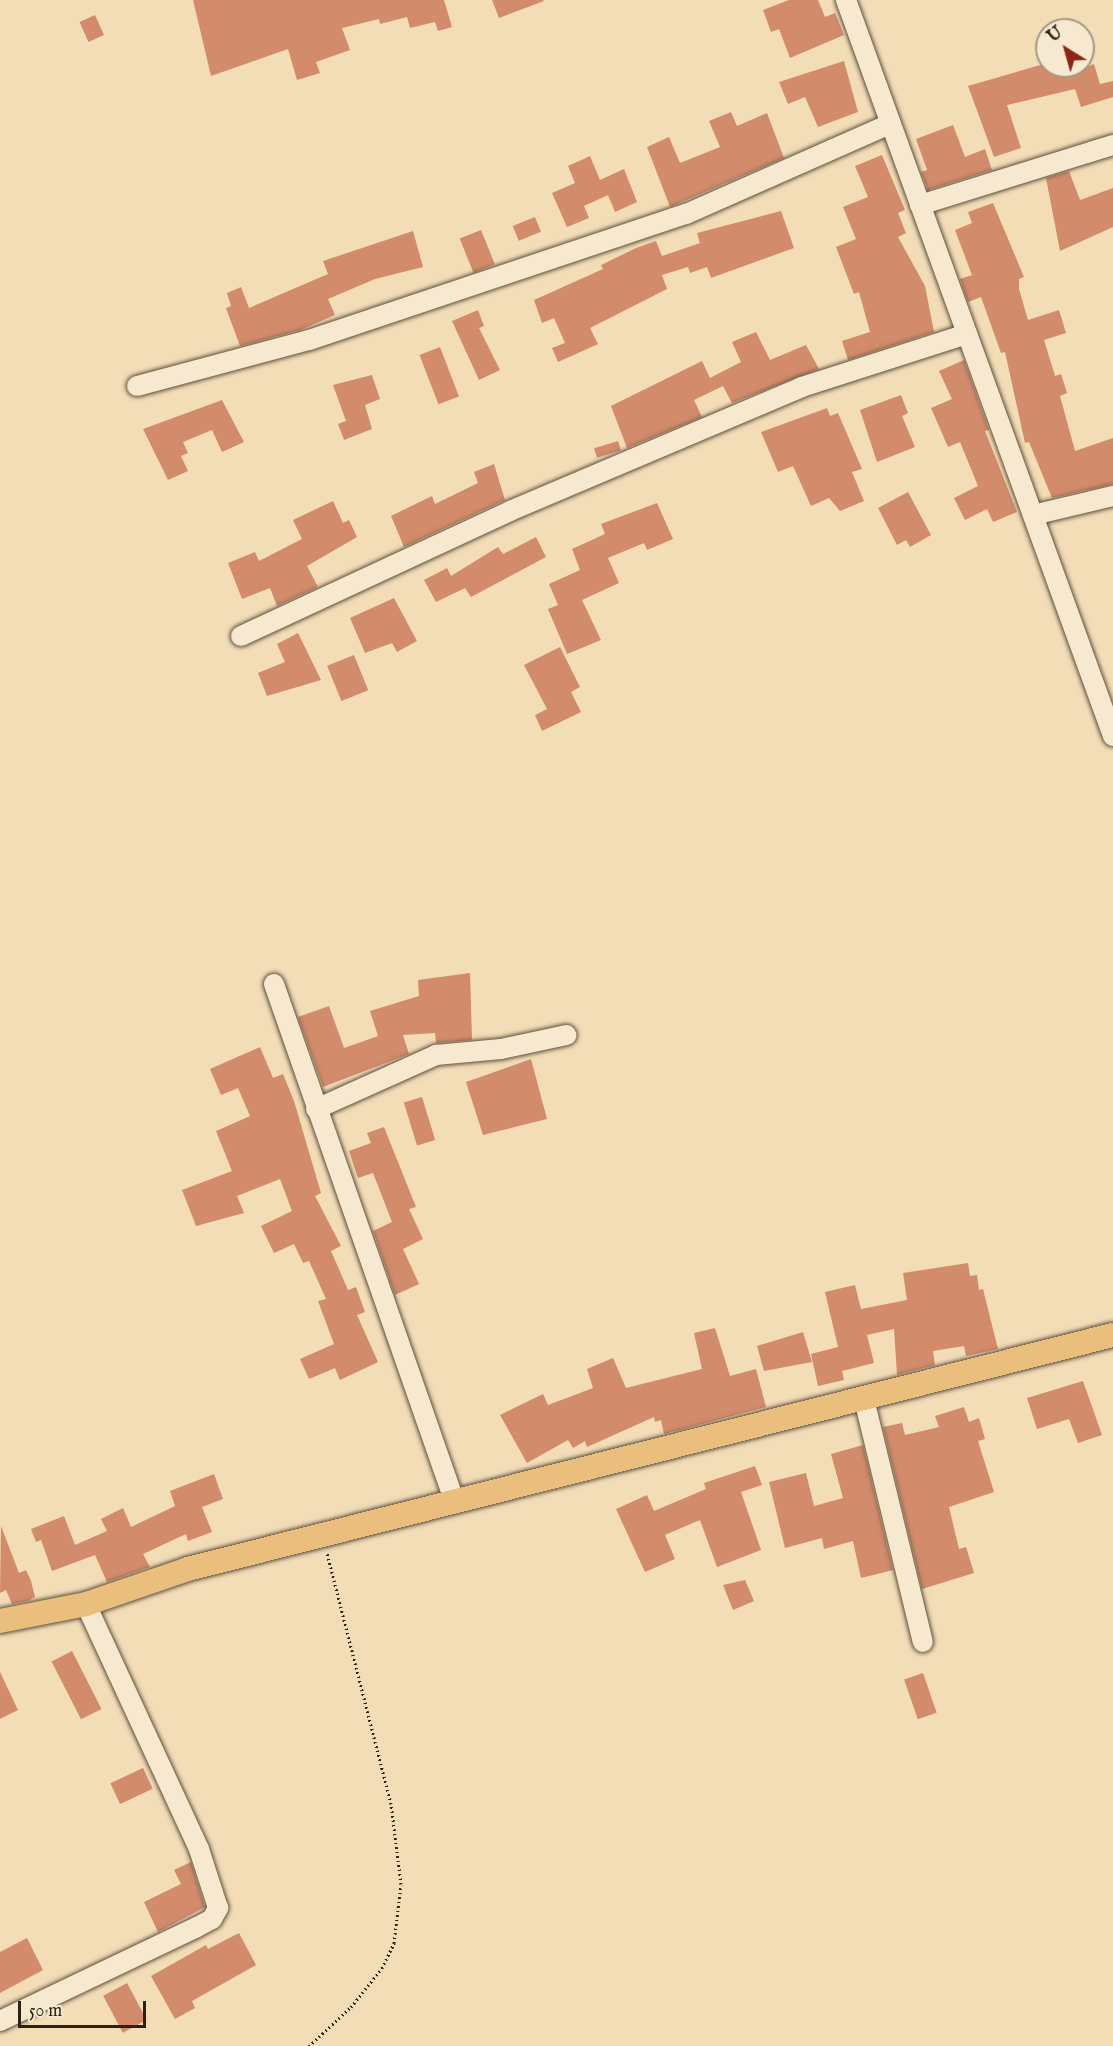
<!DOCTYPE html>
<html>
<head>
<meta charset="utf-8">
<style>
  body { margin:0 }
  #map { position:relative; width:1113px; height:2046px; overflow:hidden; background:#f3ddb7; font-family:"IM FELL English",serif }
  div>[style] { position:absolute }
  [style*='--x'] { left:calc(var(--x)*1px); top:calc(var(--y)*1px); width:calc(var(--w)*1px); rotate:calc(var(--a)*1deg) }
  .building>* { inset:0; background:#d28b6b; transform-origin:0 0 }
  .path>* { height:3px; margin-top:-1.5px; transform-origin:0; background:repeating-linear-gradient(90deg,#2c2114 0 1.5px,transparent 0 4.5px) }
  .roads { filter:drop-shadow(0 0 2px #5e503d) drop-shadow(0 0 2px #5e503d) }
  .minor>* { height:20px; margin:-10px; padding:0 10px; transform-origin:10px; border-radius:10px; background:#f7e9d0 }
  .major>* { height:24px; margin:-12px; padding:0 12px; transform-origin:12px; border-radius:12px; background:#eabe7c }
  span { translate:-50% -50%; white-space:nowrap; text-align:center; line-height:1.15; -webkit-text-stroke:5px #f7e9d0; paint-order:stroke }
  .north { position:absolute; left:1035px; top:18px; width:60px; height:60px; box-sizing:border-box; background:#f7e9d0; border:2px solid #a69985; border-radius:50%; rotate:323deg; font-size:16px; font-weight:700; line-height:24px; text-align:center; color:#2c2114 }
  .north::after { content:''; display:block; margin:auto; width:21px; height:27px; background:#8f2418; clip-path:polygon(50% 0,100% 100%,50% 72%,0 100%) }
  .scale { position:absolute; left:18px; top:2001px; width:128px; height:27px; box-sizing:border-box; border:3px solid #2c2114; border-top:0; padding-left:8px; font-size:18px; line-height:21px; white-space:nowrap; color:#2c2114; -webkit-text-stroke:4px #f7e9d0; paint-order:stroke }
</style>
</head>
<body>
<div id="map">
  <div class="building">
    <div style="clip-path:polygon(193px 0,444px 0,452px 27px,438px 31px,435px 22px,410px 28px,407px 17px,380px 24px,379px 19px,342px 28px,350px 50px,316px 62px,320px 73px,297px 80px,288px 49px,211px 76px)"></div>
    <div style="clip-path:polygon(492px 0,543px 0,544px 1px,499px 18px)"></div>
    <div style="clip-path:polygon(789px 0,818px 0,825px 17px,835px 13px,844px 35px,790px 58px,779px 29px,771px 32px,763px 10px)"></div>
    <div style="left:95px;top:15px;width:22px;height:17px;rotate:66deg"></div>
    <div style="clip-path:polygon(844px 61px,858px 112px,818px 127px,805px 97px,788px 104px,779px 82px)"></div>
    <div style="clip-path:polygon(1047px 63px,1064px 66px,1067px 73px,1094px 64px,1100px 84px,1113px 81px,1113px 97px,1081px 107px,1075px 89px,1007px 105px,1021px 148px,994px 157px,968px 86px)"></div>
    <div style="clip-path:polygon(731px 112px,737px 126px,767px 113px,784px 158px,670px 207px,647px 147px,669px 137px,680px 163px,720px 147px,709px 121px)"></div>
    <div style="clip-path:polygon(953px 125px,965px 157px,985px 149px,992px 170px,928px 190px,921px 172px,927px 170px,916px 139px)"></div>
    <div style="clip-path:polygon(882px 155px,905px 210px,898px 213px,906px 233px,898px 237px,925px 286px,934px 332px,848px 360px,842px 341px,870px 332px,859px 292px,854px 294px,836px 247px,856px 239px,843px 207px,868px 197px,855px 166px)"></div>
    <div style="clip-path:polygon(590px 156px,600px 180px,624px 169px,637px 202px,615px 212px,608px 195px,584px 206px,589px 218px,567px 227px,552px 193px,575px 183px,568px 166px)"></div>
    <div style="clip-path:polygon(1069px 171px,1080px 200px,1113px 188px,1113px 227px,1060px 251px,1046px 178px)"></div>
    <div style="clip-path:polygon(993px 203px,1024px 277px,1019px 279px,1019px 289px,1028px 320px,1059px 310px,1066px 333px,1044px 340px,1055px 376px,1061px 374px,1067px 393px,1060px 396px,1075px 451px,1113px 438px,1113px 484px,1052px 498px,1029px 442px,1025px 443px,1005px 352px,1001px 353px,981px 297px,968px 302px,960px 279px,972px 275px,955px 230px,972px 223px,968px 212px)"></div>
    <div style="clip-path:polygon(781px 211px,794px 248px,711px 278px,707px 267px,690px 273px,688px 267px,662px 275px,667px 289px,590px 328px,598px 344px,558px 362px,552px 348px,565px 343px,554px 318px,542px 323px,534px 300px,603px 269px,601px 265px,636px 248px,656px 241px,662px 256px,700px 243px,697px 233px)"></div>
    <div style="left:535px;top:217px;width:16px;height:24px;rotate:68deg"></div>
    <div style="left:481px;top:230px;width:37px;height:23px;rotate:68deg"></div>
    <div style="clip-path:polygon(413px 231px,423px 267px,375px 279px,328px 299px,335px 315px,300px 330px,240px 346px,226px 308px,231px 306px,227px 293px,241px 287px,249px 308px,328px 274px,323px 261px)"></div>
    <div style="clip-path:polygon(478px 310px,484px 326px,479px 328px,500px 370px,479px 380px,452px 321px)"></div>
    <div style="clip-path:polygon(756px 332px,770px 360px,806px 345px,819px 369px,732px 403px,723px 386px,694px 400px,702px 417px,627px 448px,611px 406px,702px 361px,710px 378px,741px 362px,732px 342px)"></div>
    <div style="left:440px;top:347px;width:53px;height:22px;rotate:69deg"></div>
    <div style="clip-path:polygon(964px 360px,989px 430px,985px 431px,1017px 512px,993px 522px,987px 509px,965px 520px,954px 498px,978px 486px,960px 442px,948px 447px,931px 408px,952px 399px,939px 371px)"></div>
    <div style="clip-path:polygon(372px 375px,380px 399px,365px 405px,372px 429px,344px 440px,338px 424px,346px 421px,333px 385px)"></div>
    <div style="clip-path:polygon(901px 395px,908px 413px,902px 416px,915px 447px,877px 462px,860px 410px)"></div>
    <div style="clip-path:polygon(222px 400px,244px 442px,222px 452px,212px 430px,183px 442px,188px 453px,181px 456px,188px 471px,168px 480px,143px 429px)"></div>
    <div style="clip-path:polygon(827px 408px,830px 416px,838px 413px,862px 469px,852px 472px,864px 501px,840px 511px,829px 498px,811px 506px,793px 466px,778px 472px,761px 432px)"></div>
    <div style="left:618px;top:441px;width:10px;height:25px;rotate:73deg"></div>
    <div style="clip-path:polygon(494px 464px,505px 500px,404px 547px,391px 516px,432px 496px,435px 504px,478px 483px,474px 472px)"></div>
    <div style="clip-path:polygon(908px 492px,931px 535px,910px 547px,906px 540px,897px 545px,878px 508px)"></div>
    <div style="clip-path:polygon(333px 501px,343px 523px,349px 520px,357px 537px,307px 566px,318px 587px,277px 606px,270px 588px,242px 599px,228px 563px,255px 552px,259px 561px,302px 539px,293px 520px)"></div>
    <div style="clip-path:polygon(657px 503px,673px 539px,647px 550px,644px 543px,608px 558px,619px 583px,582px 600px,601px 640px,567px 654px,548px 609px,558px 605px,549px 584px,580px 570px,572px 549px,605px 534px,601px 524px)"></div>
    <div style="clip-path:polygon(536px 537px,546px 557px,471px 597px,465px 588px,436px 602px,424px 580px,447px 568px,451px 576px,498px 547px,503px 554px)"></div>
    <div style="clip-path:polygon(394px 598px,417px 641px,397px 652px,392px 643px,365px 653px,350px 618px)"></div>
    <div style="clip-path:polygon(298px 633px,321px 680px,267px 696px,258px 673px,285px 662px,277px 644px)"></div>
    <div style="clip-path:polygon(560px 647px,580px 687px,571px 692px,581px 712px,542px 731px,535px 715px,547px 709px,524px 665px)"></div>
    <div style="left:354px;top:655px;width:38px;height:29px;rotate:68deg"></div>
    <div style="clip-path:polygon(470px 973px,472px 1040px,436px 1043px,435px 1033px,403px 1035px,409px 1054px,323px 1087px,298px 1017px,329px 1006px,344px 1048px,378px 1036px,370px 1011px,419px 996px,418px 980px)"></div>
    <div style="clip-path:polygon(260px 1047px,273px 1078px,283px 1074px,294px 1101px,321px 1193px,315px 1196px,341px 1246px,331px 1251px,348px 1290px,356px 1287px,365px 1312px,357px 1315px,378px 1362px,340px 1380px,335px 1368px,309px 1379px,300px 1359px,334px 1344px,318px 1301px,326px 1299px,309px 1261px,303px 1263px,294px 1244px,274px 1253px,261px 1226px,292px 1211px,280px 1179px,237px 1196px,244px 1213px,196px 1226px,182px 1190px,232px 1171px,216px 1131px,250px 1116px,238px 1088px,221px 1095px,210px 1069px)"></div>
    <div style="clip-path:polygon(531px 1059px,547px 1119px,483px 1135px,466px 1082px)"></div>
    <div style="left:422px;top:1097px;width:45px;height:19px;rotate:73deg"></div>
    <div style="clip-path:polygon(384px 1127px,416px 1207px,409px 1209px,423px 1239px,403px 1249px,419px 1284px,395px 1295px,373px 1231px,392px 1222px,373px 1173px,358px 1178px,349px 1151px,371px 1143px,367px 1133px)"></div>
    <div style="clip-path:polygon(968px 1263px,970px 1276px,977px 1275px,979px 1290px,983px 1289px,998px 1349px,966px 1356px,964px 1346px,933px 1351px,935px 1365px,897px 1375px,894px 1329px,867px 1335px,874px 1363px,842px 1371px,844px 1380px,818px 1386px,811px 1354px,838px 1347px,825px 1292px,855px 1285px,861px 1309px,907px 1300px,903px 1273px)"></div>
    <div style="clip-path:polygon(715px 1328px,730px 1376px,756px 1369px,766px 1407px,664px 1434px,661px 1420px,655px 1422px,654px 1417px,587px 1447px,585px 1441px,573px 1448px,568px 1440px,527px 1463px,500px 1415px,543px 1394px,548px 1405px,593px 1388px,587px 1369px,613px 1358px,626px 1388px,702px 1369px,694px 1333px)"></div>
    <div style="clip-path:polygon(803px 1332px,812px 1362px,764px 1371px,757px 1346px)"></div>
    <div style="clip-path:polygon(1083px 1381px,1102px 1435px,1078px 1443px,1069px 1419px,1037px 1429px,1027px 1398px)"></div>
    <div style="clip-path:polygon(964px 1407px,969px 1422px,979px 1418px,985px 1439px,978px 1441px,994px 1492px,949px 1507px,959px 1549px,966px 1547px,974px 1573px,922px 1589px,883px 1427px,902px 1423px,905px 1435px,939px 1427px,935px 1416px)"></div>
    <div style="clip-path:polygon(863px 1445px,893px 1570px,861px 1578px,853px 1541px,824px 1549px,822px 1538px,785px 1548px,769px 1482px,806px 1473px,814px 1506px,843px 1498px,831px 1454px)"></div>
    <div style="clip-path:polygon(755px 1466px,762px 1485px,741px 1492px,761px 1550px,717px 1567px,700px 1520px,665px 1535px,675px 1559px,645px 1572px,616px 1509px,647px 1495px,654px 1511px,706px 1489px,704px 1483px)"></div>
    <div style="clip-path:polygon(214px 1474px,223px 1499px,202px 1507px,212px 1532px,188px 1541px,186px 1534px,143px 1554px,150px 1567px,107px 1582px,95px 1555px,52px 1571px,41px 1540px,36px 1542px,31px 1529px,64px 1516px,75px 1545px,107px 1531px,101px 1519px,123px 1508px,131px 1527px,175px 1506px,170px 1491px)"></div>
    <div style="clip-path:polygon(1px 1526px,19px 1573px,26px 1570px,31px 1581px,35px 1597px,28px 1601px,12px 1604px,6px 1590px,0 1593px)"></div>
    <div style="clip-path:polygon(745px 1580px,754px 1601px,733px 1610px,723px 1585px)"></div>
    <div style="left:72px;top:1651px;width:65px;height:23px;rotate:63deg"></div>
    <div style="clip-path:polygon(0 1672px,18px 1710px,0 1719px)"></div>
    <div style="left:923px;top:1673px;width:42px;height:20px;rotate:71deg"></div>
    <div style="left:143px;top:1768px;width:23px;height:36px;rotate:65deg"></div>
    <div style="clip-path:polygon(191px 1862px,205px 1907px,158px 1932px,144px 1902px,181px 1884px,174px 1870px)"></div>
    <div style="clip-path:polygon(239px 1933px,256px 1965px,192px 2001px,195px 2008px,175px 2019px,151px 1976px,206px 1945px,208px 1949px)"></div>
    <div style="clip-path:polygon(27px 1938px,43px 1970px,0 1993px,0 1952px)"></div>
    <div style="left:127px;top:1983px;width:42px;height:27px;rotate:62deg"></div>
  </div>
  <div class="path">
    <div style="--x:309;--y:2046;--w:57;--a:-42.9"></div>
    <div style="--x:351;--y:2007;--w:50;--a:-51.5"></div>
    <div style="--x:382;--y:1968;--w:28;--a:-64"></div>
    <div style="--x:394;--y:1943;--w:59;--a:-83.2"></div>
    <div style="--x:401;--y:1884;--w:81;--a:-97.1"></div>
    <div style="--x:391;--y:1804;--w:259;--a:-104.3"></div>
  </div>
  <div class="roads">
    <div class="minor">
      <div style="--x:846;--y:0;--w:783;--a:70.06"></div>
      <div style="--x:920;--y:205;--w:202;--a:-17.3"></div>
      <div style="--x:137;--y:386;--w:178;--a:-15"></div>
      <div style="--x:309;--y:340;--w:397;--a:-18.5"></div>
      <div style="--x:686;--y:214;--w:223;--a:-23.8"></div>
      <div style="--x:1033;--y:515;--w:82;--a:-13.4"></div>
      <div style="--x:241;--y:636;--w:297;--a:-24.9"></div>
      <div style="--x:510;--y:511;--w:317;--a:-23"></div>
      <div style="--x:802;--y:387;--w:173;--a:-17.8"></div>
      <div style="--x:274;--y:984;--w:550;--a:70.77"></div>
      <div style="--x:316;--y:1109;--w:132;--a:-24.2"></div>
      <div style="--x:436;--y:1055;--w:65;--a:-5.3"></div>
      <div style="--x:501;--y:1049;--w:67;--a:-12"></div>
      <div style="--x:864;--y:1399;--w:250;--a:76.4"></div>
      <div style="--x:0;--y:2021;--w:218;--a:-25.5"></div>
      <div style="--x:197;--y:1927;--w:17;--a:-28"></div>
      <div style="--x:212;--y:1919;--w:13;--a:-61"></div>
      <div style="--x:218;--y:1908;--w:62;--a:-107.9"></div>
      <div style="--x:199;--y:1849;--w:270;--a:-114.8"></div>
    </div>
    <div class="major">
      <div style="--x:0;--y:1621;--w:88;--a:-11.2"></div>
      <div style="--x:86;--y:1604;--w:108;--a:-18.9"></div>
      <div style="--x:188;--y:1569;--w:954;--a:-14.2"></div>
    </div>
  </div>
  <div class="north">U</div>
  <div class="scale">50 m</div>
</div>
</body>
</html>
